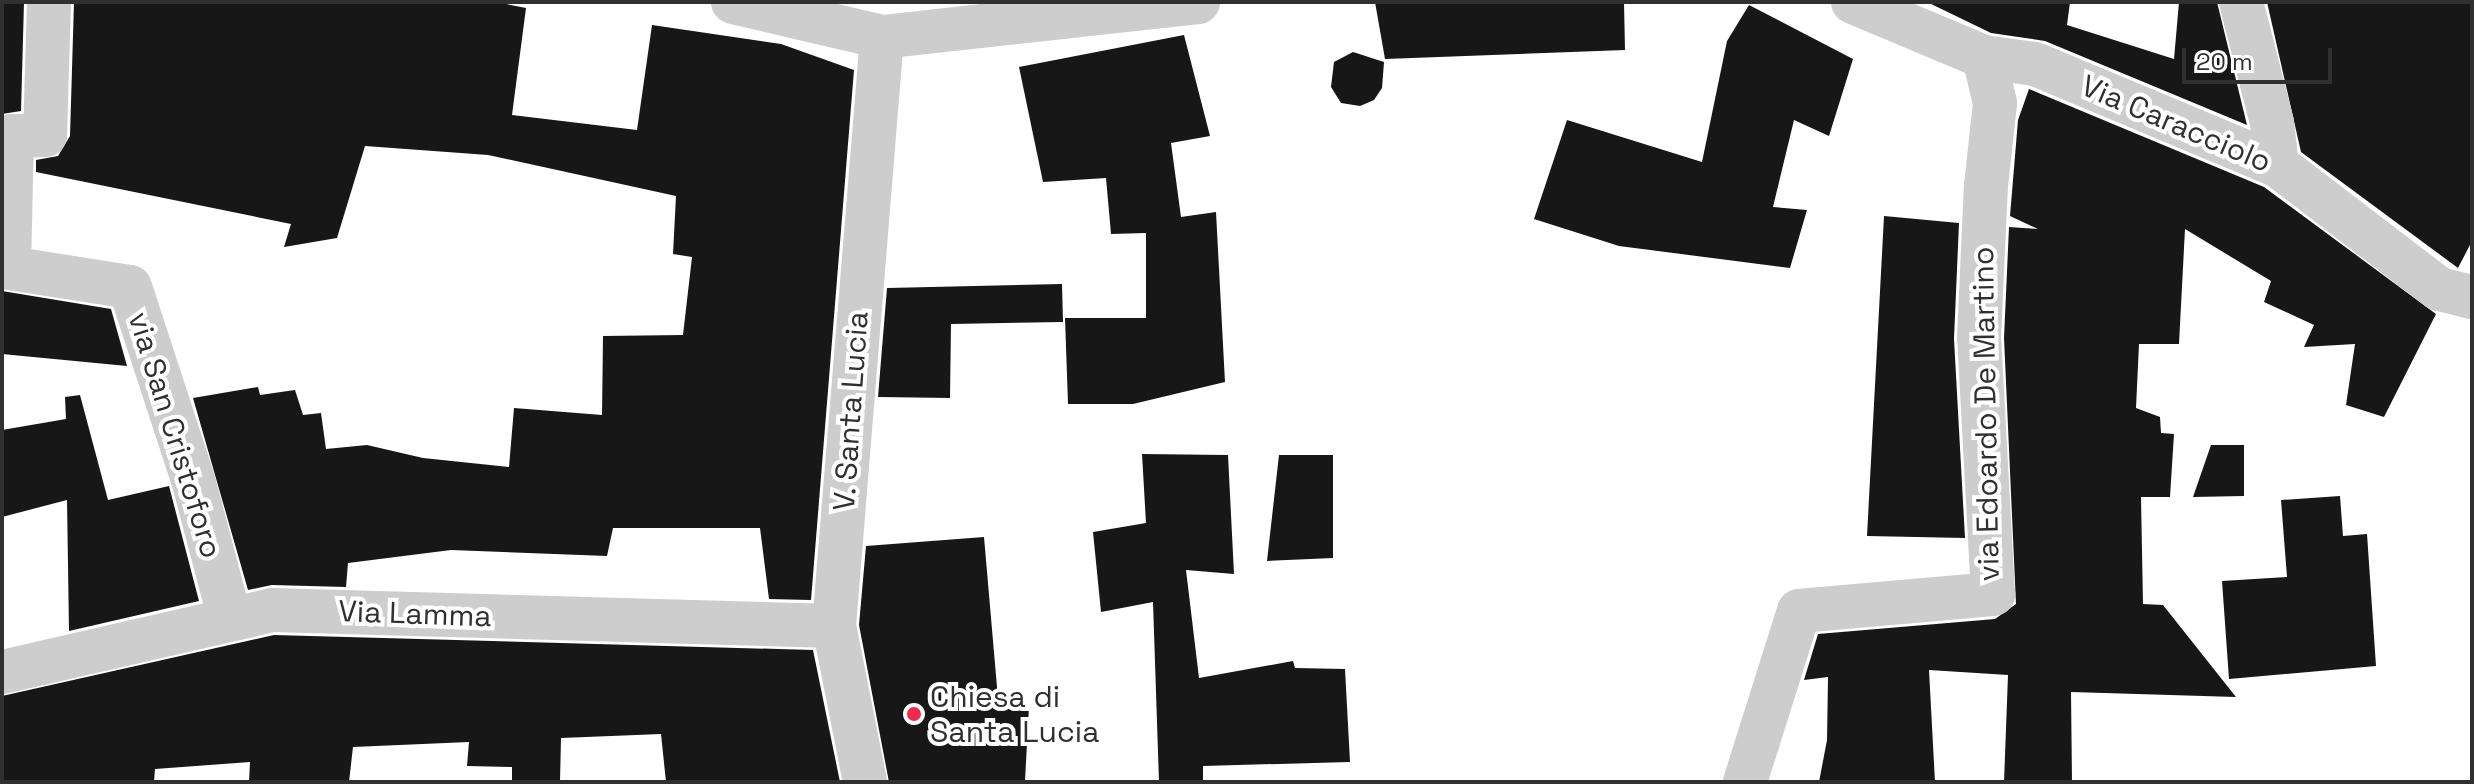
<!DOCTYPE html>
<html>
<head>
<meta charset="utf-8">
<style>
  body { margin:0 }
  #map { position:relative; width:2474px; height:784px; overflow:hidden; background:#fff; font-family:"Space Grotesk",sans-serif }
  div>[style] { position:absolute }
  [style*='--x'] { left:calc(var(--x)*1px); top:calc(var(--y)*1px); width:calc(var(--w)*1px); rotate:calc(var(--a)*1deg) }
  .building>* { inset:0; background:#171717 }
  .minor>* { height:44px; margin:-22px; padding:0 22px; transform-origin:22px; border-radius:22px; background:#cdcdcd }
  .dots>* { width:22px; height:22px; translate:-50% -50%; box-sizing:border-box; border:4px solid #fff; border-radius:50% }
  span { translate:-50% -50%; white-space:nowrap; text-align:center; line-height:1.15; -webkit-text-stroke:8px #fff; paint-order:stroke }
  .street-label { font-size:30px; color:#303030 }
  .poi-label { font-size:30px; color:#303030 }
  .left { translate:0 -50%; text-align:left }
  .frame { position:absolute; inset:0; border:4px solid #303030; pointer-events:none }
  .scale { position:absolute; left:2182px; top:48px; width:150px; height:36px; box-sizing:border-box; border:4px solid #303030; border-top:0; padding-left:10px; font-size:24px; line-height:28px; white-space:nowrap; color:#303030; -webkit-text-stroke:6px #fff; paint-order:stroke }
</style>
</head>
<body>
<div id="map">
  <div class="building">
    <div style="clip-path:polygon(2px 2px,24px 2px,21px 111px,2px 114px)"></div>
    <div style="clip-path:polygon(74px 2px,496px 2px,526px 8px,512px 115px,637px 130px,652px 25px,781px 44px,854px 70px,811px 600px,769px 599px,760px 528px,613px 528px,607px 556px,451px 550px,348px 563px,346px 587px,272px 585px,248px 590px,193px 398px,258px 387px,260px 395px,295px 390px,303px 415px,321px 413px,326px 449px,367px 445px,423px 458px,509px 467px,514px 408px,602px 415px,603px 336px,683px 335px,692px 257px,673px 254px,676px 196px,488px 155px,365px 146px,337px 238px,284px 247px,291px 224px,36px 172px,36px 160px,58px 156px,70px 136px)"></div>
    <div style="clip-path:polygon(1375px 2px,1624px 2px,1625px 50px,1385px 59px)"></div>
    <div style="clip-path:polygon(1927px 2px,2070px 2px,2067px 25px,2174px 59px,2179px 2px,2217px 2px,2247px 125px,2045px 41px,1991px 33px)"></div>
    <div style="clip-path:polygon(2267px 2px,2472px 2px,2472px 241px,2458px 268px,2301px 152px)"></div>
    <div style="clip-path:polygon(1749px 5px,1853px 59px,1829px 136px,1794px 120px,1773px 207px,1807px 210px,1790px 268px,1619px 246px,1534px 219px,1567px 120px,1702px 162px,1727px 41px)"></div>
    <div style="clip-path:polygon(1184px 35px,1210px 136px,1171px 143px,1181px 217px,1216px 212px,1225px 382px,1133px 404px,1068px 404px,1065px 318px,1146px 318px,1146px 233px,1111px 234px,1106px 178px,1043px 182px,1019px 67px)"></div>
    <div style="clip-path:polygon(1353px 52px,1384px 62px,1382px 88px,1374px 100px,1360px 106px,1341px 103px,1331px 87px,1334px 62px)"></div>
    <div style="clip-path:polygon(2029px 89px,2264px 187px,2436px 314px,2384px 417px,2346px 405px,2355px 344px,2304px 347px,2314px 325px,2264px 302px,2271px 281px,2185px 229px,2179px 344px,2139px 344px,2136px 408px,2160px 417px,2161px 433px,2174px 434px,2170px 497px,2141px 497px,2143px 604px,2163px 605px,2236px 697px,2071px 692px,2072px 782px,2004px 782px,2008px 675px,1929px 670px,1935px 782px,1819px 782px,1827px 740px,1828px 677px,1804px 680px,1818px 634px,1995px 619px,2016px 604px,2004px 338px,2009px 227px,2038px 229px,2010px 216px,2018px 120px)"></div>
    <div style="clip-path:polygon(1884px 216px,1959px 223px,1954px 339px,1965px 538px,1867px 536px)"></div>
    <div style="clip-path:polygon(1062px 284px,1063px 322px,951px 324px,950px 398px,878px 397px,887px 288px)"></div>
    <div style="clip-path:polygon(2px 291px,111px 309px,127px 366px,2px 354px)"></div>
    <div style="clip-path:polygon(80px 395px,108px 500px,169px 486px,199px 601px,69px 631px,67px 500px,2px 517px,2px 430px,66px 419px,65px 397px)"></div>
    <div style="clip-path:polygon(2211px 445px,2244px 445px,2244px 496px,2193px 497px)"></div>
    <div style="clip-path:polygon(1142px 454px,1228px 455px,1234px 574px,1186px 570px,1199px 678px,1293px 661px,1295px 668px,1345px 669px,1350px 762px,1203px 766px,1203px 782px,1159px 782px,1153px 602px,1101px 612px,1093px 532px,1146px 523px)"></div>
    <div style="clip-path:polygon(1279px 455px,1333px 455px,1333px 558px,1267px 561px)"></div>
    <div style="clip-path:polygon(2340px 496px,2343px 536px,2367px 534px,2376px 666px,2229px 679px,2222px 581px,2287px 577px,2281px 500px)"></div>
    <div style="clip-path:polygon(984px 537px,999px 710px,1029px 707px,1025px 781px,889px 782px,859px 625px,866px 546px)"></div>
    <div style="clip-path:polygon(274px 635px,813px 650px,840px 782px,666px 782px,661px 734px,561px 738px,560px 782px,512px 782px,512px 767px,467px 766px,469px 742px,353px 747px,349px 782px,249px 782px,250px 762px,155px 769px,154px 782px,2px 782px,2px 696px)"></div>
  </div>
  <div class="minor">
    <div style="--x:49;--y:2;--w:133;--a:91.7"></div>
    <div style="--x:45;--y:135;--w:33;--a:178"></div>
    <div style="--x:12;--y:136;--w:132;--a:91.3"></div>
    <div style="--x:9;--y:268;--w:122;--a:8.9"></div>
    <div style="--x:130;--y:287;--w:206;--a:71.9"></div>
    <div style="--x:194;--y:483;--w:141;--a:75.2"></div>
    <div style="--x:733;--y:2;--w:153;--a:13.2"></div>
    <div style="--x:882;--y:37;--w:318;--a:-6.3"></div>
    <div style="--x:1853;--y:2;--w:142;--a:22.8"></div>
    <div style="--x:1984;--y:57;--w:51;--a:7.8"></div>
    <div style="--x:2035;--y:64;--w:262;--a:22.7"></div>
    <div style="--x:2277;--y:165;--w:204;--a:37.4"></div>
    <div style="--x:2439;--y:289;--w:34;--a:14"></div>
    <div style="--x:2241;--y:2;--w:125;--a:75.6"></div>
    <div style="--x:2272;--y:123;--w:42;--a:83.2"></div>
    <div style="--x:2;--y:672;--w:277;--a:-12.9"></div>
    <div style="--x:272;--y:610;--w:562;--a:1.63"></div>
    <div style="--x:865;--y:782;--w:159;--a:-101.2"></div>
    <div style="--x:834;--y:626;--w:591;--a:-85.34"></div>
    <div style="--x:1745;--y:782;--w:179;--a:-72.5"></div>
    <div style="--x:1799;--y:611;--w:195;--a:-5"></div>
    <div style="--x:1993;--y:594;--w:256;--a:-93.1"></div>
    <div style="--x:1979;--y:338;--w:152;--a:-87.4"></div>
    <div style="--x:1986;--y:186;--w:83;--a:-83.8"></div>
    <div style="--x:1995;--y:103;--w:47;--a:-103.4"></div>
  </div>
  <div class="dots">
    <div style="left:914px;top:714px;background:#ef294f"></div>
  </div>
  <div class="street-label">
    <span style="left:2176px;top:124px;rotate:23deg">Via Caracciolo</span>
    <span style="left:851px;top:411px;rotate:-86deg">V. Santa Lucia</span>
    <span style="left:1986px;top:414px;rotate:-91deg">via Edoardo De Martino</span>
    <span style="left:175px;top:435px;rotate:73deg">via San Cristoforo</span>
    <span style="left:415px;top:614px;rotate:2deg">Via Lamma</span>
  </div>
  <div class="poi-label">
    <span class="left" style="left:930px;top:714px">Chiesa di<br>Santa Lucia</span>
  </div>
  <div class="frame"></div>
  <div class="scale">20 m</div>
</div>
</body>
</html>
